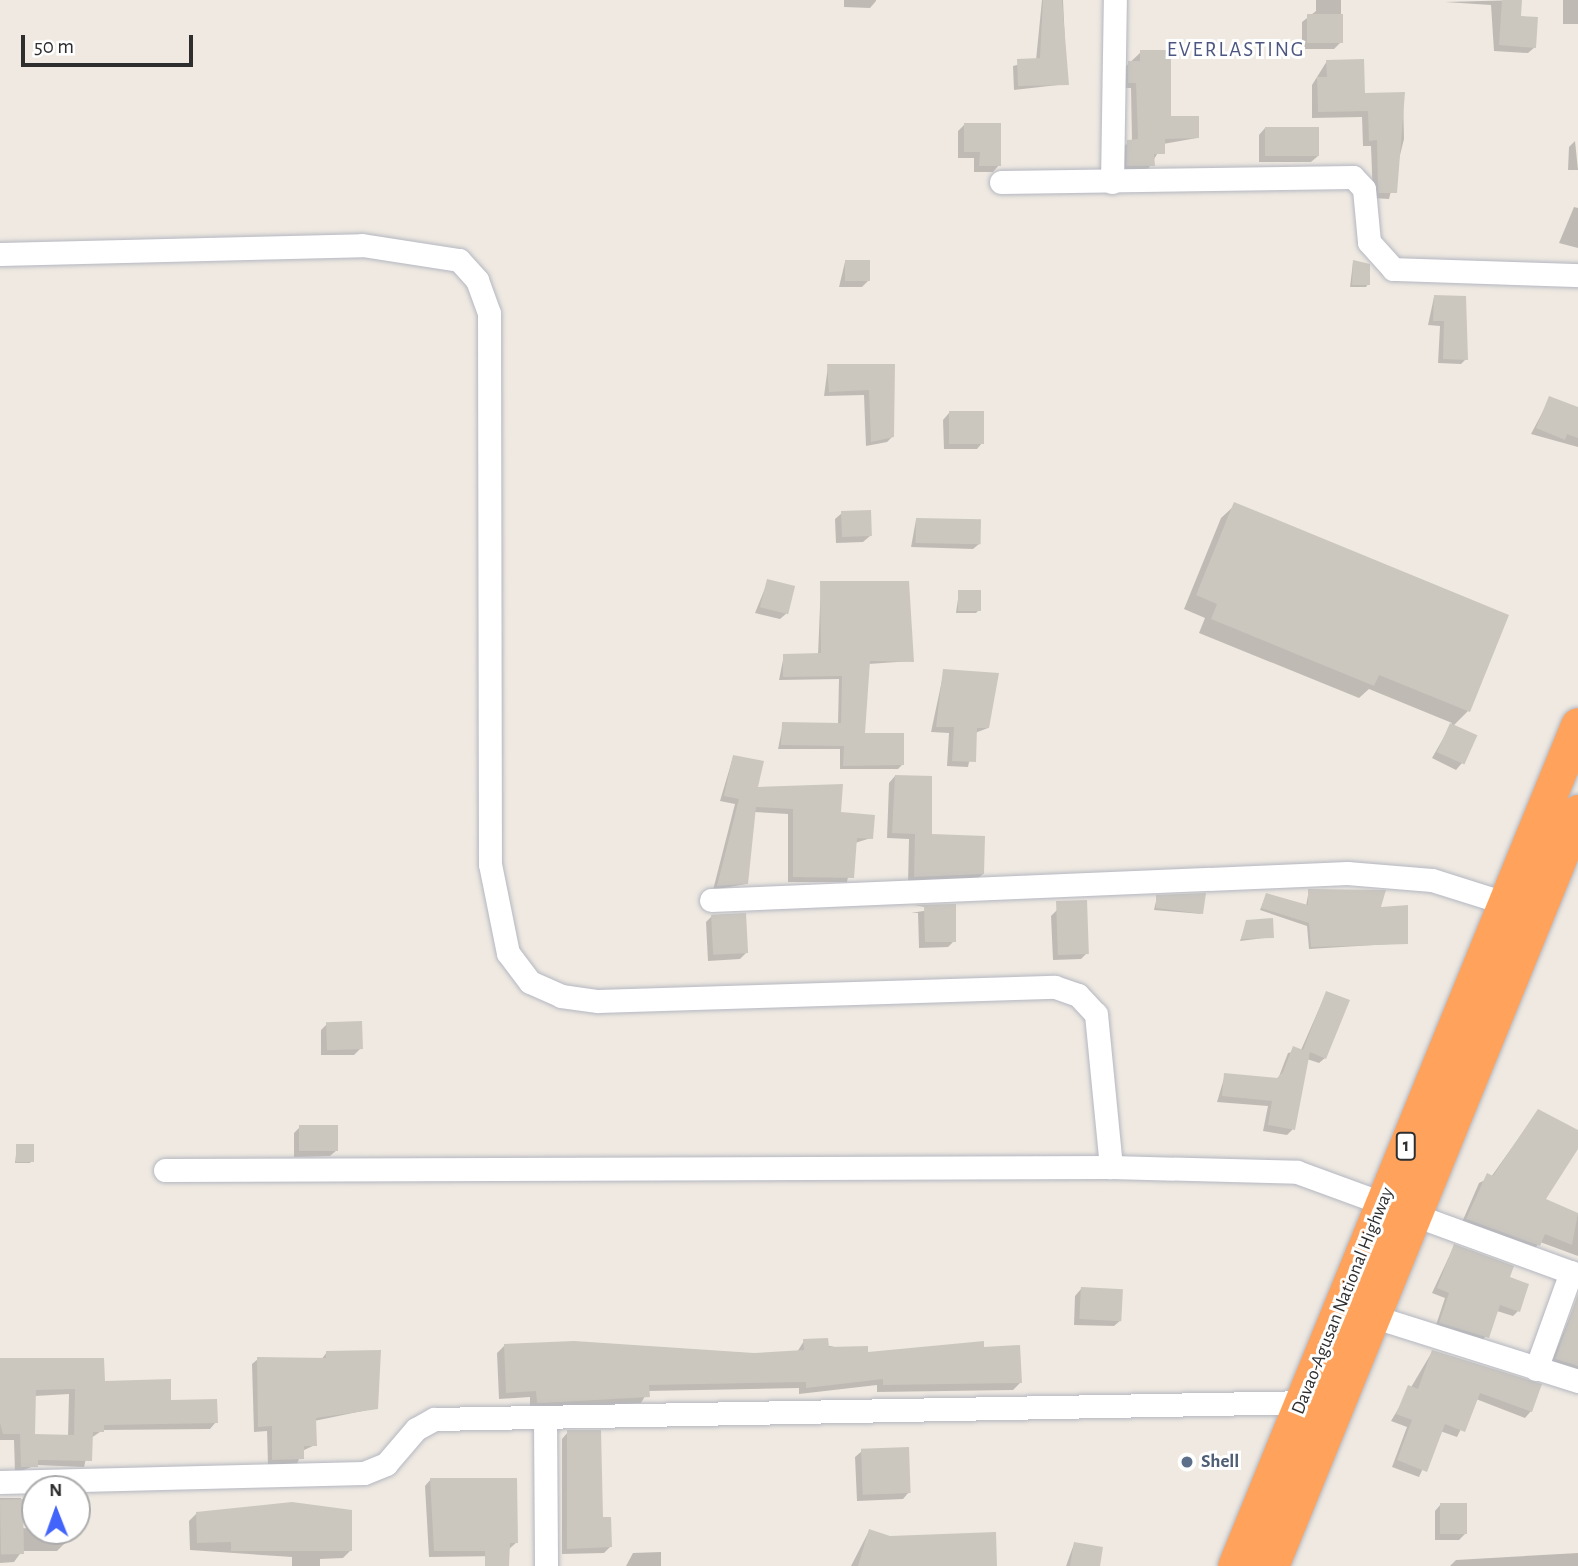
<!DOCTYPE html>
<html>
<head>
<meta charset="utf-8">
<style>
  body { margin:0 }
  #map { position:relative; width:1578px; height:1566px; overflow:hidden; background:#efe9e1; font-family:"Alegreya Sans",sans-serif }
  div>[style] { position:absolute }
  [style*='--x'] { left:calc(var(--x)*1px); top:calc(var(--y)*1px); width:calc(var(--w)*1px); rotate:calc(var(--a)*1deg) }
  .shadow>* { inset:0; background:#0003; transform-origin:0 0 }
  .building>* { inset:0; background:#cbc7bf; transform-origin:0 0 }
  .roads { filter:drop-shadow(0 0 2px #b4b7c1) drop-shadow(0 0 2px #b4b7c1) }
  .minor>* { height:23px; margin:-11.5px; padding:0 11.5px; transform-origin:11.5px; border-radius:11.5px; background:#fff }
  .highway>* { height:35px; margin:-17.5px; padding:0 17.5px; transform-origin:17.5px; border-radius:17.5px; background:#ffa35c }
  .dots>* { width:19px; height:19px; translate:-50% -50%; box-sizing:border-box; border:4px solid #fff; border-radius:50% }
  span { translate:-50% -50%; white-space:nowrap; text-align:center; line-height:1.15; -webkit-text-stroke:6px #fff; paint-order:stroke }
  .shield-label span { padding:2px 5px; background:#fff; border:2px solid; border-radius:5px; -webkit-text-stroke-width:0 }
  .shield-label { font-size:18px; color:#2e2e2e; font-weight:700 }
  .street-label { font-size:19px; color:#2e2e2e }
  .service-label { font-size:19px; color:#4e5e75; font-weight:700 }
  .left { translate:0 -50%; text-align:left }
  .neighbourhood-label { font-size:21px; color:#4d5680; letter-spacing:2px }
  .north { position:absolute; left:21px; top:1475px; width:70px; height:70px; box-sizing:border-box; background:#fff; border:2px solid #ababab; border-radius:50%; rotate:359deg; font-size:19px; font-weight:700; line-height:28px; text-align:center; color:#2e2e2e }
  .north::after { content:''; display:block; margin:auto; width:24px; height:32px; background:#4264fb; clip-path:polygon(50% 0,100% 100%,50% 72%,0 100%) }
  .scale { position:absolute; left:21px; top:35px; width:172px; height:32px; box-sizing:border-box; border:4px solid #2e2e2e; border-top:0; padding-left:9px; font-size:21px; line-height:24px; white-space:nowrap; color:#2e2e2e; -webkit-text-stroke:5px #fff; paint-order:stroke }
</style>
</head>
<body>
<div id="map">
  <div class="shadow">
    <div style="clip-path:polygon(844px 0,876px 0,876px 1px,870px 8px,844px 7px)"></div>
    <div style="clip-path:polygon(1042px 0,1063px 0,1067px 84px,1014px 90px,1013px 66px,1036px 60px)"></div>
    <div style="clip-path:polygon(1316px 0,1341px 0,1341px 42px,1334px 49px,1302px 49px,1302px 22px,1316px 11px)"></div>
    <div style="clip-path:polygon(1520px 0,1519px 17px,1535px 47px,1528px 53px,1494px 51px,1491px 5px,1445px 2px)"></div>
    <div style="left:1563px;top:0;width:15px;height:24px"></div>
    <div style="clip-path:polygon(1141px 52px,1169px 118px,1197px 138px,1163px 144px,1147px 171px,1121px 171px,1122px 147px,1132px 141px,1131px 88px,1122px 88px,1123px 69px)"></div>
    <div style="clip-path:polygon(1327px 61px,1363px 95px,1403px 94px,1404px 139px,1389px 199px,1373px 198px,1371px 146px,1363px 146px,1362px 117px,1312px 118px,1312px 85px)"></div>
    <div style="clip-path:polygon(964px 125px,999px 165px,993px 172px,974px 172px,974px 158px,958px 158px,958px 131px)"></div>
    <div style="clip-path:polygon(1265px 128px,1318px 156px,1311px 162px,1259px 162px,1259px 135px)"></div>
    <div style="clip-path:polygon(1575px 141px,1578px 170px,1568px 170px,1569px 147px)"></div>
    <div style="clip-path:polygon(1574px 207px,1578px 208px,1578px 248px,1559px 243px)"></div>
    <div style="clip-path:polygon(845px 262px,868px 281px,862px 287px,839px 287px)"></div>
    <div style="clip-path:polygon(1353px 262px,1368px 284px,1366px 287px,1350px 287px)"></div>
    <div style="clip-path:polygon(1434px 297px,1466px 359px,1461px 364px,1438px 363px,1440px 326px,1428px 325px)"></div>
    <div style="clip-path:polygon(828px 366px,893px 366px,893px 436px,887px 442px,866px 446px,864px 395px,824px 396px)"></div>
    <div style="clip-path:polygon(1550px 398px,1578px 408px,1578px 447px,1531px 434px)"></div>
    <div style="clip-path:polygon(949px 413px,983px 442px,977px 449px,944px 449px,943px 420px)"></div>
    <div style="clip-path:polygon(1235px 505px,1468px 711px,1453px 726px,1462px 763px,1456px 770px,1432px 758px,1452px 723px,1369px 689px,1359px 698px,1199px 633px,1205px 618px,1184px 609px,1221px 518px)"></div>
    <div style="clip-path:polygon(842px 513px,870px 536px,863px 542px,836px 543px,835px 519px)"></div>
    <div style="clip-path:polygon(916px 520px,979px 544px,973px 549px,911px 547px)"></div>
    <div style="clip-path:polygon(768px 581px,787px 613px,780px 619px,755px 613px)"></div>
    <div style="clip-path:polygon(821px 583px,912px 661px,868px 664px,863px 735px,902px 765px,898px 769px,840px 769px,840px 749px,778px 749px,783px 724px,838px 724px,839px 679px,779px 680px,784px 655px,818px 655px)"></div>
    <div style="clip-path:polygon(959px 592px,979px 610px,976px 613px,956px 613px)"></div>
    <div style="clip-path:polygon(944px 671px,997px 674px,988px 728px,975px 733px,968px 767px,947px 766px,949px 733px,931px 732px)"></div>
    <div style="clip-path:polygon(733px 757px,756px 789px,839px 814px,871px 838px,855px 843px,847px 882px,788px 882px,788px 814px,754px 812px,746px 884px,713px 890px,735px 804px,720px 801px)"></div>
    <div style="clip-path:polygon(895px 776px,930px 836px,983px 874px,976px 880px,908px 883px,909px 839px,887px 838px,889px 783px)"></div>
    <div style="clip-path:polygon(1309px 890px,1379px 909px,1407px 943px,1309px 949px,1307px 926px,1260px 910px,1266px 895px,1306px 906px)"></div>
    <div style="clip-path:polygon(1157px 897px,1202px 914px,1154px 910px)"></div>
    <div style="clip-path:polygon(954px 906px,954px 941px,948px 947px,919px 948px,918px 913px,911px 913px)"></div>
    <div style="clip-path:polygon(1058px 909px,1087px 953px,1081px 959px,1053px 960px,1051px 916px)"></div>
    <div style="clip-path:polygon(712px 916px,746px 953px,740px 959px,708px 961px,706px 922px)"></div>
    <div style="clip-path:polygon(1247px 922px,1272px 937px,1240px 941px)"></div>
    <div style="clip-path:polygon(1326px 993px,1325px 1058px,1319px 1063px,1307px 1059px,1293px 1129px,1287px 1135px,1263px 1131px,1268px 1106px,1217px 1102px,1225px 1075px,1278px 1079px,1288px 1053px,1301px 1050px)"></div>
    <div style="clip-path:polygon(327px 1024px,361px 1048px,354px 1055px,321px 1055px,321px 1030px)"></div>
    <div style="clip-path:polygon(1538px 1111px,1578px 1132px,1578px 1144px,1544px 1200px,1578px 1214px,1578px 1256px,1540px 1242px,1531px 1253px,1460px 1227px,1479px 1183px,1491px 1177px)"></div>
    <div style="clip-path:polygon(300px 1127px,337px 1150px,330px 1156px,294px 1157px,294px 1133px)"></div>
    <div style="clip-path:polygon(17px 1146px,32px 1160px,30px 1163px,15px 1163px)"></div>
    <div style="clip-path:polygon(1454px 1246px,1507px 1278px,1518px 1311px,1513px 1316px,1497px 1311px,1482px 1343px,1435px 1328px,1445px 1298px,1432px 1293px)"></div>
    <div style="clip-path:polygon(1081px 1289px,1121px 1320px,1114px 1326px,1074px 1325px,1075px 1296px)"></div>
    <div style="clip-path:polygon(1576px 1302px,1578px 1303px,1578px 1376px,1550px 1365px)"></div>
    <div style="clip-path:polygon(804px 1341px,1020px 1383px,1013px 1390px,877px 1392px,877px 1385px,799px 1394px,799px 1388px,648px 1391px,641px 1403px,530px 1409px,530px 1397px,499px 1399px,497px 1353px,504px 1346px,754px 1354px,797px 1352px)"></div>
    <div style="clip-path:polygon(327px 1352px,377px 1408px,314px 1421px,315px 1445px,302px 1451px,297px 1464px,268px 1465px,267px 1431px,254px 1432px,252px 1364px,258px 1359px,321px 1360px)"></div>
    <div style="clip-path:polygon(1432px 1352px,1531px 1411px,1525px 1418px,1476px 1399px,1457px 1437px,1440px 1431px,1419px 1477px,1392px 1467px,1407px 1427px,1391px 1421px)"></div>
    <div style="clip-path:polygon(evenodd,0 1360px,170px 1402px,216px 1422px,210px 1429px,103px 1430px,91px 1438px,84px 1467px,37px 1465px,15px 1473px,14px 1440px,0 1440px,0 1360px,69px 1394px,68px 1437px,33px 1435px,35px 1396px,69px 1394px)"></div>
    <div style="clip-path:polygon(568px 1432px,610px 1547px,604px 1553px,562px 1554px,562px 1439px)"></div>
    <div style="clip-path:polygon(862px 1451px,909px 1492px,903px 1499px,857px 1501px,855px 1457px)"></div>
    <div style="clip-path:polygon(431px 1479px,517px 1542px,501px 1556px,429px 1557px,425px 1486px)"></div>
    <div style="clip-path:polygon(0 1498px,21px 1498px,22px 1528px,65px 1531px,65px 1543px,57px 1551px,22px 1551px,14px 1562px,0 1563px)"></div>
    <div style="clip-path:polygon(1441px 1504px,1466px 1533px,1459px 1540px,1435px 1540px,1435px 1511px)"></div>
    <div style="clip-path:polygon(197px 1513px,351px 1550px,343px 1558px,320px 1559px,320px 1566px,292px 1566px,292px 1557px,190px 1550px,189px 1521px)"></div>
    <div style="clip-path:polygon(869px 1531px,996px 1566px,851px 1566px)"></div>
    <div style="clip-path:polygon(1074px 1544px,1098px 1566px,1066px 1566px)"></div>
    <div style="clip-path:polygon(661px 1552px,661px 1566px,626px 1566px,633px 1553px)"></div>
    <div style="clip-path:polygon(1578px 1553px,1578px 1566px,1450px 1566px,1456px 1560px)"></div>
  </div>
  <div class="building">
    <div style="clip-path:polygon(1043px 0,1062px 0,1069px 85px,1018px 86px,1017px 59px,1040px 58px)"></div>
    <div style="clip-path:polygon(1502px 0,1522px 0,1521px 16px,1538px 17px,1536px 48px,1499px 45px)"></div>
    <div style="left:1307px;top:14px;width:36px;height:29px"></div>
    <div style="clip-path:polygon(1140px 50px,1171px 50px,1171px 116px,1199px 116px,1199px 138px,1165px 139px,1165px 154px,1154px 154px,1155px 166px,1126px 166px,1127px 140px,1138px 139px,1136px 83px,1128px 83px,1128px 61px,1140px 61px)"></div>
    <div style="clip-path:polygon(1364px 59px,1365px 93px,1405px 92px,1397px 193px,1378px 193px,1377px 140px,1369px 141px,1368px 111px,1318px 112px,1317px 77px,1327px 77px,1326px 60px)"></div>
    <div style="clip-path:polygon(964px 123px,1001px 123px,1001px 166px,979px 166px,980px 152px,964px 152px)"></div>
    <div style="left:1265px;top:127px;width:54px;height:29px"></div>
    <div style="left:845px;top:260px;width:25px;height:21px"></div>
    <div style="clip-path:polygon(1353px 260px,1370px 264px,1370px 285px,1352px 285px)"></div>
    <div style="clip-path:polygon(1434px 295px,1466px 296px,1468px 360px,1443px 359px,1444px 321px,1433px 321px)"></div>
    <div style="clip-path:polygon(827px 364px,895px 364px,894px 437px,871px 442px,869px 390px,829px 392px)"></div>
    <div style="clip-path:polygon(1549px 396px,1578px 407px,1578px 438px,1567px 434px,1565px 440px,1536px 428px)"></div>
    <div style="left:949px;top:411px;width:35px;height:33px"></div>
    <div style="clip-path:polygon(1234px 502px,1509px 615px,1470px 712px,1379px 675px,1374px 686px,1211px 619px,1217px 604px,1196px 595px)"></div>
    <div style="left:871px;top:510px;width:26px;height:30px;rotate:88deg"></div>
    <div style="left:916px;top:518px;width:65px;height:25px;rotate:1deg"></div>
    <div style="left:767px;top:579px;width:29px;height:29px;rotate:14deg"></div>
    <div style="clip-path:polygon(820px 581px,909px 581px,914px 662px,870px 661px,865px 733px,904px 733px,904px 765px,843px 766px,844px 746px,781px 745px,782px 722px,841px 723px,842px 676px,783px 677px,783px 654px,821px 653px)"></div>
    <div style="left:981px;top:590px;width:21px;height:23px;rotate:90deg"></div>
    <div style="clip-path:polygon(943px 669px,999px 673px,989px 728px,977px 728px,976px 762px,952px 761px,954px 727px,936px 727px)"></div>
    <div style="left:1450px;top:723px;width:30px;height:32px;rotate:24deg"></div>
    <div style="clip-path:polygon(733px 755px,764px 761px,758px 787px,843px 784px,841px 812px,875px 815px,873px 839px,857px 838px,854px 878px,793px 877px,793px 809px,756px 807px,748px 884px,717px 886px,739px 799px,724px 796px)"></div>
    <div style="clip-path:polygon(895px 775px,932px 776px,932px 834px,985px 836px,984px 874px,914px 877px,915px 834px,892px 833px)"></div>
    <div style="clip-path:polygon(1308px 889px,1386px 890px,1381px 907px,1408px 905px,1408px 944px,1311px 947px,1309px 923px,1261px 908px,1266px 893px,1308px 905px)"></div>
    <div style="clip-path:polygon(1206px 893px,1203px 914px,1156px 908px,1156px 895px)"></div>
    <div style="left:1087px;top:900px;width:54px;height:31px;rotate:88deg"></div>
    <div style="clip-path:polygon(956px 904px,956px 942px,925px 942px,924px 907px,914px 905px)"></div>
    <div style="left:746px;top:913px;width:40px;height:35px;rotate:87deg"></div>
    <div style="clip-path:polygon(1273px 918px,1274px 938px,1241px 939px,1246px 920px)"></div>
    <div style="clip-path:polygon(1326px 991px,1350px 1000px,1326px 1059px,1310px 1052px,1295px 1130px,1268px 1125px,1272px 1101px,1222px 1096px,1224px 1073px,1277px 1078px,1283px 1072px,1293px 1046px,1303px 1050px)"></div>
    <div style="left:362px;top:1021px;width:28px;height:36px;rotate:88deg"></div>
    <div style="clip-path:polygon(1538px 1109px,1578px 1130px,1578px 1149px,1546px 1199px,1578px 1213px,1572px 1245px,1545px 1234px,1540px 1246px,1466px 1219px,1487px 1173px,1493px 1176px)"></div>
    <div style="left:299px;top:1125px;width:39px;height:26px"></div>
    <div style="left:16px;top:1144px;width:18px;height:18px"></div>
    <div style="clip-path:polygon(1454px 1244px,1514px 1266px,1510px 1277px,1529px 1284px,1520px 1312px,1500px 1305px,1489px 1338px,1439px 1323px,1449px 1293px,1437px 1288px)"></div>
    <div style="left:1081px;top:1287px;width:42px;height:32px;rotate:3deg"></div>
    <div style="clip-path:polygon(1578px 1294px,1578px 1366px,1555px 1359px)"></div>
    <div style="clip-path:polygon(828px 1338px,829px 1347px,868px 1346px,868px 1352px,984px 1341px,984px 1347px,1020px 1345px,1022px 1383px,883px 1385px,883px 1379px,806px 1388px,806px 1382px,649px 1385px,650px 1397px,543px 1403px,537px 1403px,536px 1391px,506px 1393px,504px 1344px,574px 1341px,754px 1353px,804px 1350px,803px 1339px)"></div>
    <div style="clip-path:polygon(381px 1350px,378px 1409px,316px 1418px,317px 1446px,304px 1446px,304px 1459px,272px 1460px,272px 1426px,258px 1427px,257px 1357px,326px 1358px,326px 1351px)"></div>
    <div style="clip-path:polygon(1432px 1350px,1542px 1384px,1532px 1412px,1480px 1393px,1465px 1432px,1445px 1424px,1427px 1472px,1397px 1460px,1412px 1420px,1396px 1414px,1408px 1385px,1418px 1389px)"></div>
    <div style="clip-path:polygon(evenodd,0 1358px,104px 1358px,105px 1381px,171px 1379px,171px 1400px,217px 1399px,218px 1423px,104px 1425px,104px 1432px,93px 1432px,92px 1461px,38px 1460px,38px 1467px,21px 1467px,20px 1434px,3px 1434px,0 1423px,0 1358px,75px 1389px,74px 1435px,35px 1434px,36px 1390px,75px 1389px)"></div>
    <div style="clip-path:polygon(567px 1430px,601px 1430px,603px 1517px,611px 1517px,612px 1547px,567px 1549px)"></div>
    <div style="left:909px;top:1447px;width:46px;height:48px;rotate:88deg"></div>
    <div style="clip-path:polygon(430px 1478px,517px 1478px,518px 1543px,510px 1543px,509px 1566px,485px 1566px,485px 1551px,434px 1551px)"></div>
    <div style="left:23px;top:1499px;width:55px;height:23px;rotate:89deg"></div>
    <div style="clip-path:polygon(292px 1502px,352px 1510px,352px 1551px,231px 1551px,231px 1542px,197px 1543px,196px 1512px)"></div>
    <div style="left:1440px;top:1503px;width:27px;height:31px"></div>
    <div style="clip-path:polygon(869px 1529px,890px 1536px,996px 1532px,997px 1566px,858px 1566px)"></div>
    <div style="clip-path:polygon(1074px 1542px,1103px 1547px,1100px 1566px,1070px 1566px)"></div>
  </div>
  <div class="roads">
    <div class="minor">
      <div style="--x:1001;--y:182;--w:352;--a:-0.8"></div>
      <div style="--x:1353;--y:177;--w:16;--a:47"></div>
      <div style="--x:1364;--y:189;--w:53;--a:84.6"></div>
      <div style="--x:1369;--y:242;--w:36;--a:48"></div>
      <div style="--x:1393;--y:269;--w:185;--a:1.9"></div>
      <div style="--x:1112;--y:182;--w:182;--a:-89.1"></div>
      <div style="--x:0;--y:254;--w:362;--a:-1.4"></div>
      <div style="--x:362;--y:245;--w:98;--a:8.8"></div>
      <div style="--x:459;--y:260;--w:27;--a:48"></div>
      <div style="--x:477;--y:280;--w:35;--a:70"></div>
      <div style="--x:489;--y:313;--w:551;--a:89.9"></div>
      <div style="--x:490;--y:864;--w:91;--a:78.6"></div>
      <div style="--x:508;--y:953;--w:36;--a:53"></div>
      <div style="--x:530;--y:982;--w:34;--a:24"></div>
      <div style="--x:561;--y:996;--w:37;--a:8"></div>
      <div style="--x:598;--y:1001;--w:457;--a:-1.8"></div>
      <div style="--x:1055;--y:987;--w:24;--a:19"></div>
      <div style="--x:1078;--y:995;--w:26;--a:47"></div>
      <div style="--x:1096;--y:1014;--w:154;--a:84.4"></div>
      <div style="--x:711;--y:900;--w:637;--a:-2.43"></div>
      <div style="--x:1347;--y:873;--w:85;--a:4.7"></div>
      <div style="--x:1432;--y:880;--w:77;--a:17.5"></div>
      <div style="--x:165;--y:1170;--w:946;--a:-0.18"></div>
      <div style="--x:1111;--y:1167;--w:186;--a:1.5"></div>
      <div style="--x:1297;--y:1172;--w:299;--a:20.1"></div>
      <div style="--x:1372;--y:1316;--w:216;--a:17.5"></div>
      <div style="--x:1536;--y:1369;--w:103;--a:-70.2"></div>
      <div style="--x:545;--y:1417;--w:149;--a:89.6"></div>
      <div style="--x:0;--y:1482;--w:364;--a:-1.4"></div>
      <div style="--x:364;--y:1473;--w:24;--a:-22"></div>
      <div style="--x:386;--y:1464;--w:46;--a:-49.4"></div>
      <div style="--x:416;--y:1429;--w:21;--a:-29"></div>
      <div style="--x:434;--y:1419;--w:881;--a:-1.11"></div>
    </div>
    <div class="highway">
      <div style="--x:1235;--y:1566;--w:908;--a:-67.81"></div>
      <div style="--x:1271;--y:1566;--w:814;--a:-67.85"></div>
    </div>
  </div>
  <div class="dots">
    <div style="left:1187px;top:1462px;background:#5c6f8a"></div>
  </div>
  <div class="shield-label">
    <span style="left:1406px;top:1146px">1</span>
  </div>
  <div class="street-label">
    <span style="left:1343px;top:1301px;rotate:-68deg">Davao-Agusan National Highway</span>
  </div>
  <div class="service-label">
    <span class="left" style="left:1201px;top:1462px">Shell</span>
  </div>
  <div class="neighbourhood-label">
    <span style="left:1236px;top:50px">EVERLASTING</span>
  </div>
  <div class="north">N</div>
  <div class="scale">50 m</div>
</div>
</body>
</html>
